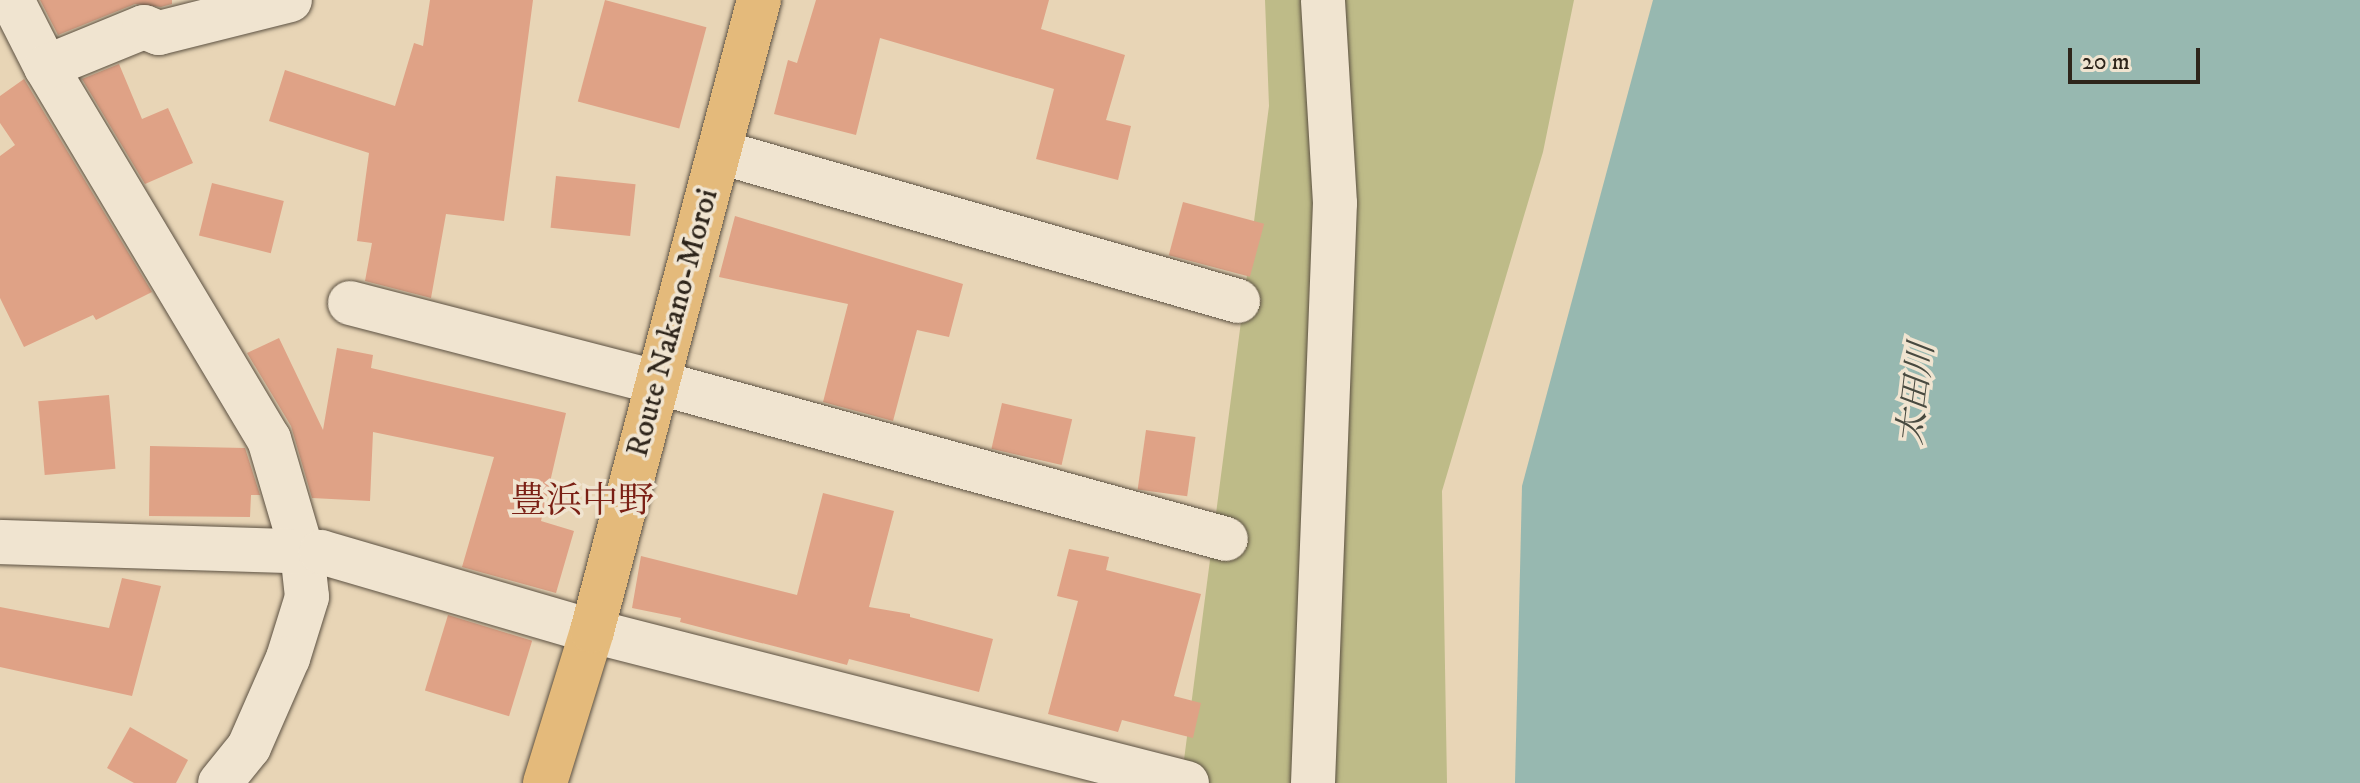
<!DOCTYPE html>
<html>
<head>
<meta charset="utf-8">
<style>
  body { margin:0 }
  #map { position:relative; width:2360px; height:783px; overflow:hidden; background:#e8d5b6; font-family:"IM FELL DW Pica","Noto Serif JP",serif }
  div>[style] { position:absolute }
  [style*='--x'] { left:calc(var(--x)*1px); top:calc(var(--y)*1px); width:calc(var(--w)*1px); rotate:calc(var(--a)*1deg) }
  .green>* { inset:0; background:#bebb88 }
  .water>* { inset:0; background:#97b8b0 }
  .building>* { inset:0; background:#dfa286; transform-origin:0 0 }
  .roads { filter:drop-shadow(0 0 2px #5c5142) drop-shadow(0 0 2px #5c5142) }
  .minor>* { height:44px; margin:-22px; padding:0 22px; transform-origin:22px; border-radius:22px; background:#f0e4d0 }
  .major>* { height:44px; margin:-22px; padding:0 22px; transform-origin:22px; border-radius:22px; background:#e4ba7b }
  span { translate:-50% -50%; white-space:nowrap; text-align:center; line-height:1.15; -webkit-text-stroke:7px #f0e4d0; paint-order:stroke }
  .street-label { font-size:32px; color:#2e251b }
  .water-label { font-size:34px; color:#484a40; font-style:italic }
  .quarter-label { font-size:36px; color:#7a1f14 }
  .scale { position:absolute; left:2068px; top:48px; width:132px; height:36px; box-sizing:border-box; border:4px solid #2e251b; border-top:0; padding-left:10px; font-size:24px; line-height:28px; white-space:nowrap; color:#2e251b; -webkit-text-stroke:6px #f0e4d0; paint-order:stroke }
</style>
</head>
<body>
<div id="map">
  <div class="green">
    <div style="clip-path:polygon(1265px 0,1574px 0,1543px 152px,1442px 491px,1447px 783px,1181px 783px,1269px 106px)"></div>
  </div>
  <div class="water">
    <div style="clip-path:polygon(1653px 0,2360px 0,2360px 783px,1515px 783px,1522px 486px)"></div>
  </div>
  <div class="building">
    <div style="clip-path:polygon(40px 0,172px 0,172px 4px,161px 7px,135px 4px,58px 35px)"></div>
    <div style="clip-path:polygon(430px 0,533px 0,504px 221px,446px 214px,431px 298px,365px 281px,372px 243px,357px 241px,369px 153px,269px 121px,285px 70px,395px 106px,414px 43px,423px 46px)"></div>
    <div style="left:605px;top:0;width:105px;height:105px;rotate:15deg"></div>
    <div style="clip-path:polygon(816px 0,1049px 0,1041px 29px,1125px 55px,1106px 120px,1131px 126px,1118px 180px,1036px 159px,1054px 89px,880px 38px,856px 135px,774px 114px,788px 60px,797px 63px)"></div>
    <div style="clip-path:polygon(119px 64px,142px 119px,168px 108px,193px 163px,145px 184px,82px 79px)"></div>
    <div style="clip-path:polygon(24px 79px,152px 292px,96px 320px,93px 315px,24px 347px,0 298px,0 156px,15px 145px,0 123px,0 96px)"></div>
    <div style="left:556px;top:176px;width:80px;height:52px;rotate:6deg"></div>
    <div style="left:212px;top:183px;width:74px;height:54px;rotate:14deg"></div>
    <div style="left:1183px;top:202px;width:84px;height:55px;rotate:15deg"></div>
    <div style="clip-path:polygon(735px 216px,963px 284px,949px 337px,917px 330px,893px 421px,823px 402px,848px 304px,719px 277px)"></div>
    <div style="clip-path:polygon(279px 338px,323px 430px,337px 348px,373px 355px,371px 368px,566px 413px,541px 521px,574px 531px,556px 593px,462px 567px,494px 457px,373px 432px,370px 501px,312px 498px,291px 426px,247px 353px)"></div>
    <div style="left:109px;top:395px;width:74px;height:71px;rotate:85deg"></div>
    <div style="left:1002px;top:403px;width:72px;height:47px;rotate:13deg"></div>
    <div style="left:1146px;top:430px;width:50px;height:60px;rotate:8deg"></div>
    <div style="clip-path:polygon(150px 446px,245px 448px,260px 495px,251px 495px,250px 517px,149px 516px)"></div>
    <div style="clip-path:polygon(823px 493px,894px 511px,869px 607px,910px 614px,910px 617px,993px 639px,979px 692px,849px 659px,847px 665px,680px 622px,681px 618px,632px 608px,641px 556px,797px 595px)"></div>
    <div style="clip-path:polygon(1069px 549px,1109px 557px,1106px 570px,1201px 594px,1174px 696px,1201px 703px,1193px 738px,1122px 720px,1118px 732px,1048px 714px,1078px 601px,1057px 596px)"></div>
    <div style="clip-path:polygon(122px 578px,161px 586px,132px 696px,0 667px,0 607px,109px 628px)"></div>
    <div style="left:448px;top:615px;width:88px;height:79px;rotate:17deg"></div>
    <div style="clip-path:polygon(130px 727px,188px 760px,176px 783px,134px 783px,107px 768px)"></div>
  </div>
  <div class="roads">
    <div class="minor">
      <div style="--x:12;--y:0;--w:75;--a:63.1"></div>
      <div style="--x:46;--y:67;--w:434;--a:59.1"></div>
      <div style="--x:269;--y:439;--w:117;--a:73.6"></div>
      <div style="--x:302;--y:551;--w:46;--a:83.8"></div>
      <div style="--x:307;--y:597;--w:64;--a:107.3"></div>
      <div style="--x:288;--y:658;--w:97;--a:113.7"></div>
      <div style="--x:249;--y:747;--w:46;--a:128.9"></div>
      <div style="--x:46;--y:67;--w:106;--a:-22.2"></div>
      <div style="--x:144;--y:27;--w:16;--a:22"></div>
      <div style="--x:159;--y:33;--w:135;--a:-14.1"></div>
      <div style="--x:720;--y:152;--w:539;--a:16.05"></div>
      <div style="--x:350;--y:303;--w:316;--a:14.5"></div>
      <div style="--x:656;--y:382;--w:591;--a:15.4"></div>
      <div style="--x:0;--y:542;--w:321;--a:1.8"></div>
      <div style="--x:321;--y:552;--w:282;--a:16.3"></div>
      <div style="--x:592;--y:631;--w:614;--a:14.33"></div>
      <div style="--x:1313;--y:783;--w:580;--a:-87.83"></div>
      <div style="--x:1335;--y:203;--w:203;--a:-93.4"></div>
    </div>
    <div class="major">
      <div style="--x:545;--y:783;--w:159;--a:-72.8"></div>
      <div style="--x:592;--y:631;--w:653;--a:-75.18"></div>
    </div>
  </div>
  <div class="street-label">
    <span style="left:673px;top:323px;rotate:-75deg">Route Nakano-Moroi</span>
  </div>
  <div class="water-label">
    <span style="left:1917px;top:394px;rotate:-83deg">太田川</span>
  </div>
  <div class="quarter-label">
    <span style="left:582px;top:502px">豊浜中野</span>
  </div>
  <div class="scale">20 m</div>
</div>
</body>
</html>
